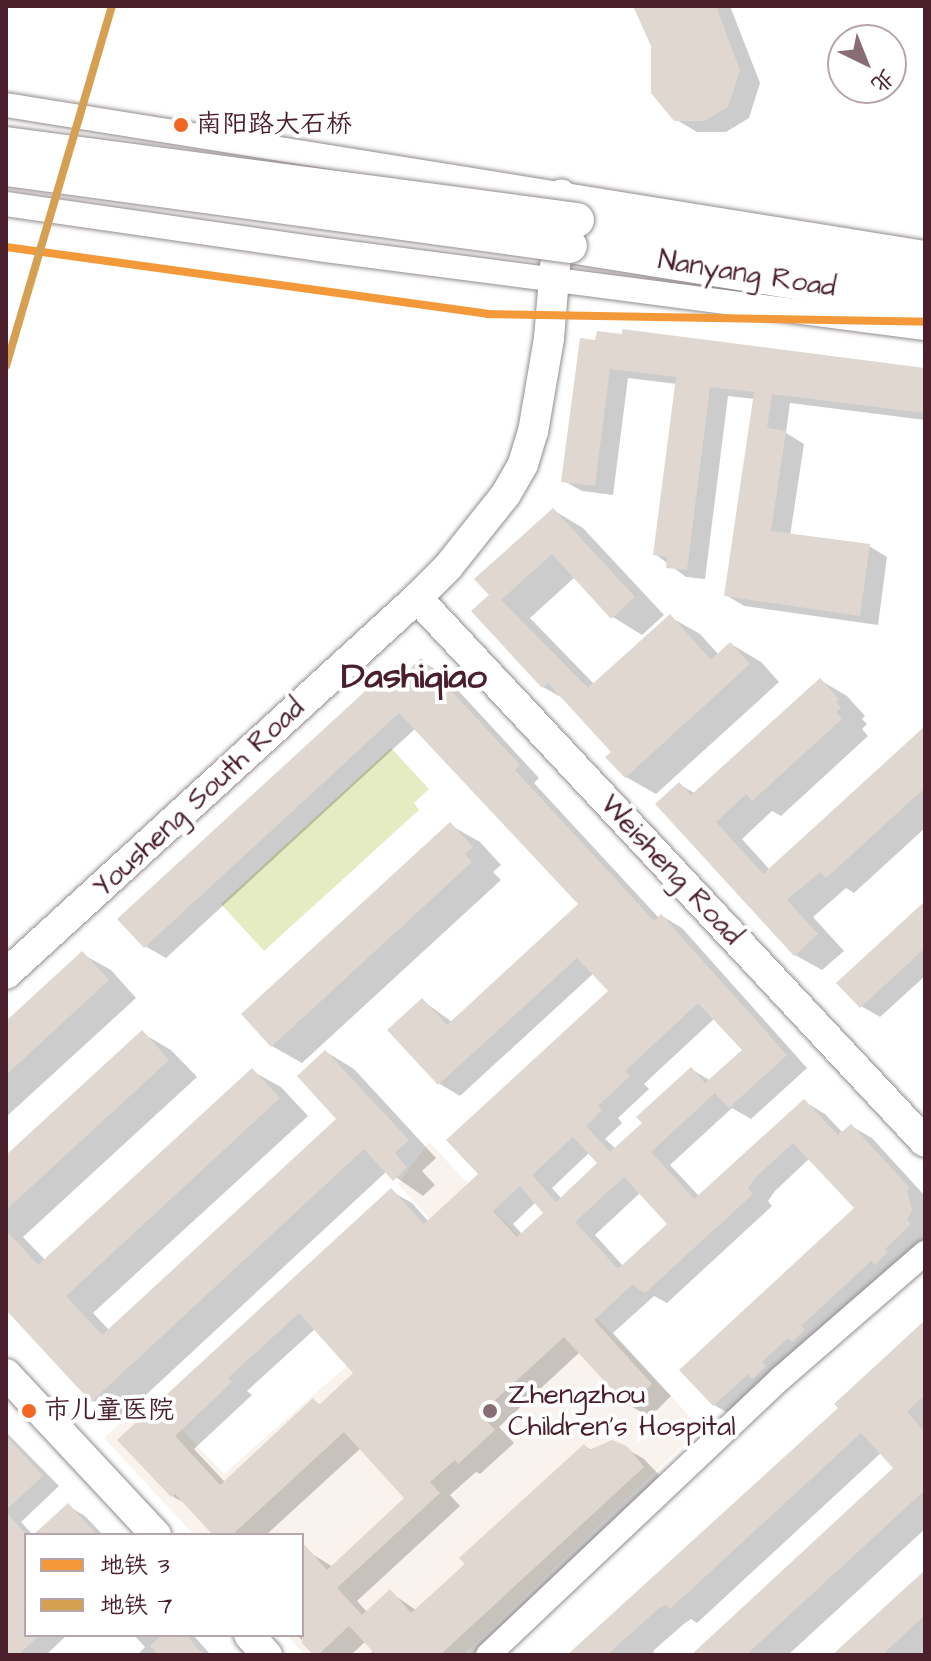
<!DOCTYPE html>
<html>
<head>
<meta charset="utf-8">
<style>
  body { margin:0 }
  #map { position:relative; width:931px; height:1661px; overflow:hidden; background:#fff; font-family:"Architects Daughter","LXGW WenKai TC",sans-serif }
  div>[style] { position:absolute }
  [style*='--x'] { left:calc(var(--x)*1px); top:calc(var(--y)*1px); width:calc(var(--w)*1px); rotate:calc(var(--a)*1deg) }
  .built>* { inset:0; background:#faf3ed }
  .green>* { inset:0; background:#e5ecc2 }
  .shadow>* { inset:0; background:#0003 }
  .building>* { inset:0; background:#e0d8d0 }
  .roads { filter:drop-shadow(0 0 2px #948c8e) drop-shadow(0 0 2px #948c8e) }
  .minor>* { height:24px; margin:-12px; padding:0 12px; transform-origin:12px; border-radius:12px; background:#fff }
  .tertiary>* { height:30px; margin:-15px; padding:0 15px; transform-origin:15px; border-radius:15px; background:#fff }
  .secondary>* { height:34px; margin:-17px; padding:0 17px; transform-origin:17px; border-radius:17px; background:#fff }
  .bridges { filter:drop-shadow(0 0 2px #948c8e) drop-shadow(0 0 2px #948c8e) }
  .secondary-bridge>* { height:34px; margin:-17px; padding:0 17px; transform-origin:17px; border-radius:17px; background:#fff }
  .metro-1>* { height:8px; margin:-4px; padding:0 4px; transform-origin:4px; border-radius:4px; background:#f39939 }
  .metro-2>* { height:8px; margin:-4px; padding:0 4px; transform-origin:4px; border-radius:4px; background:#d6a053 }
  .dots>* { width:22px; height:22px; translate:-50% -50%; box-sizing:border-box; border:4px solid #fff; border-radius:50% }
  span { translate:-50% -50%; white-space:nowrap; text-align:center; line-height:1.15; -webkit-text-stroke:8px #fff; paint-order:stroke }
  .bus-label { font-size:26px; color:#4a1f2b }
  .left { translate:0 -50%; text-align:left }
  .street-label { font-size:28px; color:#4a1f2b }
  .poi-label { font-size:28px; color:#4a1f2b }
  .district-label { font-size:36px; color:#4a1f2b; font-weight:700 }
  .frame { position:absolute; inset:0; border:8px solid #4a1f2b; pointer-events:none }
  .legend { position:absolute; left:24px; top:1533px; width:280px; height:104px; box-sizing:border-box; background:#fff; border:2px solid #b7a5aa; margin:0; padding:10px 14px; list-style:none; font-size:24px; color:#4a1f2b }
  .legend li { display:flex; align-items:center; gap:16px; height:40px }
  .legend b { width:40px; border:2px solid #b7a5aa }
  .north { position:absolute; left:827px; top:24px; width:80px; height:80px; box-sizing:border-box; background:#fff; border:2px solid #b7a5aa; border-radius:50%; rotate:137deg; font-size:22px; font-weight:700; line-height:32px; text-align:center; color:#4a1f2b }
  .north::after { content:''; display:block; margin:auto; width:28px; height:36px; background:#896d75; clip-path:polygon(50% 0,100% 100%,50% 72%,0 100%) }
</style>
</head>
<body>
<div id="map">
  <div class="built">
    <div style="clip-path:polygon(429px 1142px,701px 1428px,463px 1655px,305px 1655px,287px 1635px,302px 1635px,302px 1535px,194px 1535px,104px 1438px,149px 1395px,224px 1474px,467px 1260px,398px 1184px)"></div>
  </div>
  <div class="green">
    <div style="clip-path:polygon(391px 748px,429px 789px,414px 803px,419px 810px,264px 951px,221px 904px)"></div>
  </div>
  <div class="shadow">
    <div style="clip-path:polygon(635px 6px,730px 6px,760px 83px,749px 118px,726px 132px,697px 132px,675px 119px,653px 45px)"></div>
    <div style="clip-path:polygon(581px 340px,925px 370px,925px 420px,790px 403px,786px 433px,804px 444px,790px 536px,869px 546px,887px 557px,878px 625px,744px 606px,726px 595px,755px 399px,728px 396px,705px 579px,686px 577px,655px 554px,677px 384px,628px 378px,613px 495px,582px 491px,564px 481px)"></div>
    <div style="clip-path:polygon(553px 510px,583px 528px,664px 615px,642px 635px,613px 617px,575px 577px,530px 618px,595px 685px,670px 617px,700px 634px,719px 655px,731px 644px,761px 662px,779px 682px,656px 794px,626px 777px,613px 752px,566px 700px,543px 687px,492px 595px)"></div>
    <div style="clip-path:polygon(evenodd,421px 661px,442px 673px,539px 778px,534px 783px,659px 918px,662px 916px,682px 928px,807px 1068px,751px 1119px,732px 1108px,670px 1165px,700px 1197px,805px 1102px,825px 1114px,843px 1133px,851px 1126px,872px 1138px,925px 1196px,925px 1242px,735px 1417px,714px 1405px,857px 1209px,810px 1158px,775px 1191px,768px 1201px,772px 1206px,667px 1303px,654px 1296px,613px 1333px,671px 1396px,650px 1417px,629px 1405px,580px 1352px,499px 1427px,514px 1443px,480px 1474px,476px 1472px,450px 1495px,460px 1506px,357px 1601px,367px 1612px,390px 1592px,417px 1611px,584px 1446px,592px 1450px,622px 1446px,644px 1459px,664px 1480px,473px 1655px,369px 1655px,374px 1650px,366px 1641px,351px 1655px,316px 1655px,297px 1635px,302px 1635px,302px 1558px,309px 1552px,333px 1567px,407px 1499px,361px 1448px,266px 1535px,215px 1535px,188px 1505px,172px 1496px,120px 1440px,391px 1191px,412px 1203px,429px 1222px,480px 1174px,611px 991px,594px 973px,460px 1096px,440px 1084px,390px 1030px,423px 1001px,452px 1022px,581px 904px,416px 728px,166px 958px,145px 946px,386px 675px,398px 682px,421px 661px,715px 1018px,744px 1050px,711px 1081px,691px 1069px,644px 1123px,616px 1149px,605px 1139px,622px 1123px,618px 1118px,649px 1089px,644px 1084px,715px 1018px,421px 661px,590px 1152px,600px 1164px,562px 1199px,552px 1188px,590px 1152px,421px 661px,641px 1192px,670px 1224px,624px 1267px,595px 1235px,641px 1192px,421px 661px,536px 1202px,546px 1214px,523px 1235px,513px 1224px,536px 1202px,421px 661px,315px 1329px,356px 1373px,321px 1405px,314px 1401px,225px 1482px,194px 1449px,252px 1395px,247px 1391px,315px 1329px)"></div>
    <div style="clip-path:polygon(820px 680px,847px 696px,865px 716px,862px 719px,867px 724px,862px 729px,868px 736px,781px 816px,772px 811px,742px 839px,770px 870px,925px 729px,925px 828px,854px 893px,846px 888px,813px 917px,844px 951px,822px 970px,795px 955px,679px 784px,696px 794px)"></div>
    <div style="clip-path:polygon(450px 825px,480px 842px,501px 865px,493px 872px,501px 880px,302px 1063px,272px 1046px)"></div>
    <div style="clip-path:polygon(925px 903px,925px 976px,880px 1017px,861px 1006px)"></div>
    <div style="clip-path:polygon(82px 954px,111px 970px,136px 998px,6px 1117px,6px 1024px)"></div>
    <div style="clip-path:polygon(142px 1033px,171px 1050px,197px 1077px,23px 1237px,46px 1261px,252px 1071px,281px 1087px,308px 1116px,93px 1313px,109px 1330px,339px 1119px,326px 1052px,354px 1069px,436px 1158px,422px 1171px,435px 1185px,423px 1196px,387px 1171px,121px 1418px,93px 1401px,6px 1307px,6px 1158px)"></div>
    <div style="clip-path:polygon(925px 1323px,925px 1529px,788px 1655px,695px 1655px,896px 1468px,882px 1452px,697px 1623px,691px 1619px,685px 1623px,653px 1651px,656px 1655px,571px 1655px,841px 1408px)"></div>
    <div style="clip-path:polygon(6px 1432px,59px 1486px,21px 1522px,33px 1535px,26px 1535px,26px 1635px,67px 1635px,46px 1655px,6px 1655px)"></div>
    <div style="clip-path:polygon(68px 1506px,85px 1516px,103px 1535px,36px 1535px)"></div>
    <div style="clip-path:polygon(925px 1572px,925px 1655px,835px 1655px)"></div>
    <div style="clip-path:polygon(134px 1635px,193px 1635px,211px 1655px,137px 1655px,145px 1647px)"></div>
  </div>
  <div class="building">
    <div style="clip-path:polygon(633px 6px,716px 6px,740px 70px,728px 107px,704px 121px,674px 121px,651px 93px,651px 46px)"></div>
    <div style="clip-path:polygon(622px 329px,925px 368px,925px 413px,772px 394px,767px 428px,786px 431px,771px 531px,870px 544px,860px 616px,724px 596px,754px 392px,710px 387px,687px 570px,666px 568px,667px 557px,653px 555px,676px 377px,610px 369px,595px 486px,561px 482px,580px 338px,595px 340px,597px 331px,622px 334px)"></div>
    <div style="clip-path:polygon(553px 508px,635px 597px,611px 619px,552px 554px,501px 600px,588px 688px,670px 614px,711px 660px,730px 642px,750px 664px,625px 778px,605px 757px,611px 752px,548px 683px,542px 688px,471px 611px,489px 595px,474px 579px)"></div>
    <div style="clip-path:polygon(evenodd,421px 658px,520px 765px,515px 770px,654px 921px,661px 914px,787px 1055px,729px 1108px,705px 1083px,715px 1093px,651px 1152px,694px 1199px,804px 1099px,838px 1135px,851px 1124px,910px 1188px,907px 1190px,912px 1210px,907px 1220px,911px 1224px,885px 1249px,888px 1252px,875px 1265px,871px 1261px,801px 1326px,805px 1329px,792px 1342px,788px 1338px,762px 1362px,766px 1366px,752px 1379px,748px 1374px,713px 1406px,679px 1370px,854px 1208px,793px 1143px,754px 1179px,748px 1188px,753px 1194px,645px 1293px,632px 1285px,594px 1320px,652px 1384px,627px 1406px,564px 1337px,480px 1414px,495px 1430px,458px 1464px,455px 1460px,430px 1482px,440px 1493px,337px 1588px,362px 1615px,390px 1589px,411px 1613px,465px 1564px,459px 1558px,584px 1444px,589px 1450px,612px 1440px,627px 1446px,644px 1467px,440px 1655px,376px 1655px,349px 1626px,318px 1655px,313px 1655px,302px 1643px,302px 1542px,327px 1570px,404px 1498px,344px 1432px,232px 1535px,213px 1535px,175px 1494px,171px 1497px,117px 1440px,391px 1188px,424px 1224px,478px 1174px,446px 1140px,608px 991px,577px 958px,438px 1085px,387px 1030px,422px 998px,447px 1025px,578px 904px,399px 713px,144px 948px,117px 919px,386px 672px,395px 683px,421px 658px,698px 1003px,742px 1050px,705px 1083px,691px 1067px,636px 1117px,642px 1123px,610px 1152px,586px 1126px,602px 1110px,598px 1106px,630px 1076px,625px 1071px,698px 1003px,421px 658px,573px 1137px,597px 1163px,556px 1202px,532px 1175px,573px 1137px,421px 658px,624px 1177px,667px 1224px,618px 1269px,575px 1222px,624px 1177px,421px 658px,520px 1186px,543px 1213px,517px 1237px,493px 1211px,520px 1186px,421px 658px,299px 1313px,353px 1373px,319px 1405px,313px 1398px,220px 1485px,175px 1436px,232px 1382px,228px 1378px,299px 1313px)"></div>
    <div style="clip-path:polygon(820px 678px,839px 699px,836px 702px,841px 708px,836px 712px,842px 719px,752px 801px,746px 794px,716px 822px,763px 874px,925px 726px,925px 788px,826px 878px,820px 872px,787px 900px,818px 934px,794px 956px,655px 804px,679px 782px,691px 795px)"></div>
    <div style="clip-path:polygon(450px 822px,473px 847px,465px 854px,472px 862px,271px 1047px,241px 1014px)"></div>
    <div style="clip-path:polygon(925px 901px,925px 948px,860px 1008px,836px 983px)"></div>
    <div style="clip-path:polygon(82px 951px,109px 980px,6px 1075px,6px 1021px)"></div>
    <div style="clip-path:polygon(142px 1030px,169px 1060px,6px 1210px,6px 1155px)"></div>
    <div style="clip-path:polygon(325px 1050px,409px 1140px,395px 1153px,407px 1167px,393px 1181px,364px 1149px,91px 1402px,6px 1310px,6px 1230px,38px 1265px,252px 1068px,280px 1098px,66px 1296px,102px 1335px,336px 1119px,297px 1076px)"></div>
    <div style="clip-path:polygon(925px 1320px,925px 1395px,907px 1412px,925px 1432px,925px 1490px,746px 1655px,691px 1655px,893px 1468px,861px 1433px,670px 1609px,666px 1605px,658px 1609px,607px 1655px,567px 1655px,838px 1408px,834px 1404px)"></div>
    <div style="clip-path:polygon(6px 1436px,43px 1476px,6px 1510px)"></div>
    <div style="clip-path:polygon(68px 1503px,97px 1535px,33px 1535px)"></div>
    <div style="clip-path:polygon(6px 1512px,26px 1534px,26px 1635px,40px 1635px,18px 1655px,6px 1655px)"></div>
    <div style="clip-path:polygon(925px 1570px,925px 1615px,882px 1655px,832px 1655px)"></div>
    <div style="clip-path:polygon(162px 1635px,186px 1635px,204px 1655px,159px 1655px,150px 1646px)"></div>
  </div>
  <div class="roads">
    <div class="minor">
      <div style="--x:6;--y:105;--w:931;--a:9.15"></div>
      <div style="--x:6;--y:204;--w:315;--a:8.2"></div>
      <div style="--x:318;--y:249;--w:612;--a:7.42"></div>
      <div style="--x:488;--y:1655;--w:403;--a:-43.4"></div>
      <div style="--x:781;--y:1378;--w:191;--a:-41"></div>
    </div>
    <div class="tertiary">
      <div style="--x:417;--y:598;--w:744;--a:46.96"></div>
      <div style="--x:6;--y:974;--w:557;--a:-42.45"></div>
      <div style="--x:417;--y:598;--w:44;--a:-45"></div>
      <div style="--x:448;--y:567;--w:93;--a:-51.5"></div>
      <div style="--x:506;--y:494;--w:34;--a:-60"></div>
      <div style="--x:523;--y:464;--w:34;--a:-73"></div>
      <div style="--x:533;--y:432;--w:95;--a:-80.3"></div>
      <div style="--x:549;--y:338;--w:144;--a:-85.2"></div>
      <div style="--x:6;--y:1374;--w:220;--a:47"></div>
      <div style="--x:249;--y:1635;--w:27;--a:48"></div>
    </div>
    <div class="secondary">
      <div style="--x:577;--y:220;--w:352;--a:9"></div>
      <div style="--x:570;--y:246;--w:360;--a:9.1"></div>
    </div>
  </div>
  <div class="bridges">
    <div class="secondary-bridge">
      <div style="--x:6;--y:144;--w:576;--a:7.58"></div>
      <div style="--x:6;--y:169;--w:569;--a:7.77"></div>
    </div>
  </div>
  <div class="metro-1">
    <div style="--x:6;--y:247;--w:486;--a:7.9"></div>
    <div style="--x:487;--y:314;--w:438;--a:1"></div>
  </div>
  <div class="metro-2">
    <div style="--x:6;--y:366;--w:375;--a:-73.6"></div>
  </div>
  <div class="dots">
    <div style="left:181px;top:125px;background:#f26522"></div>
    <div style="left:29px;top:1411px;background:#f26522"></div>
    <div style="left:490px;top:1411px;background:#896d75"></div>
  </div>
  <div class="bus-label">
    <span class="left" style="left:196px;top:125px">南阳路大石桥</span>
    <span class="left" style="left:44px;top:1411px">市儿童医院</span>
  </div>
  <div class="street-label">
    <span style="left:747px;top:274px;rotate:9deg">Nanyang Road</span>
    <span style="left:199px;top:798px;rotate:-43deg">Yousheng South Road</span>
    <span style="left:671px;top:870px;rotate:47deg">Weisheng Road</span>
  </div>
  <div class="poi-label">
    <span class="left" style="left:508px;top:1411px">Zhengzhou<br>Children's Hospital</span>
  </div>
  <div class="district-label">
    <span style="left:414px;top:677px">Dashiqiao</span>
  </div>
  <div class="frame"></div>
  <ul class="legend">
  <li><b style="height:10px;background:#f39939"></b>地铁 3</li>
  <li><b style="height:10px;background:#d6a053"></b>地铁 7</li>
  </ul>
  <div class="north">北</div>
</div>
</body>
</html>
